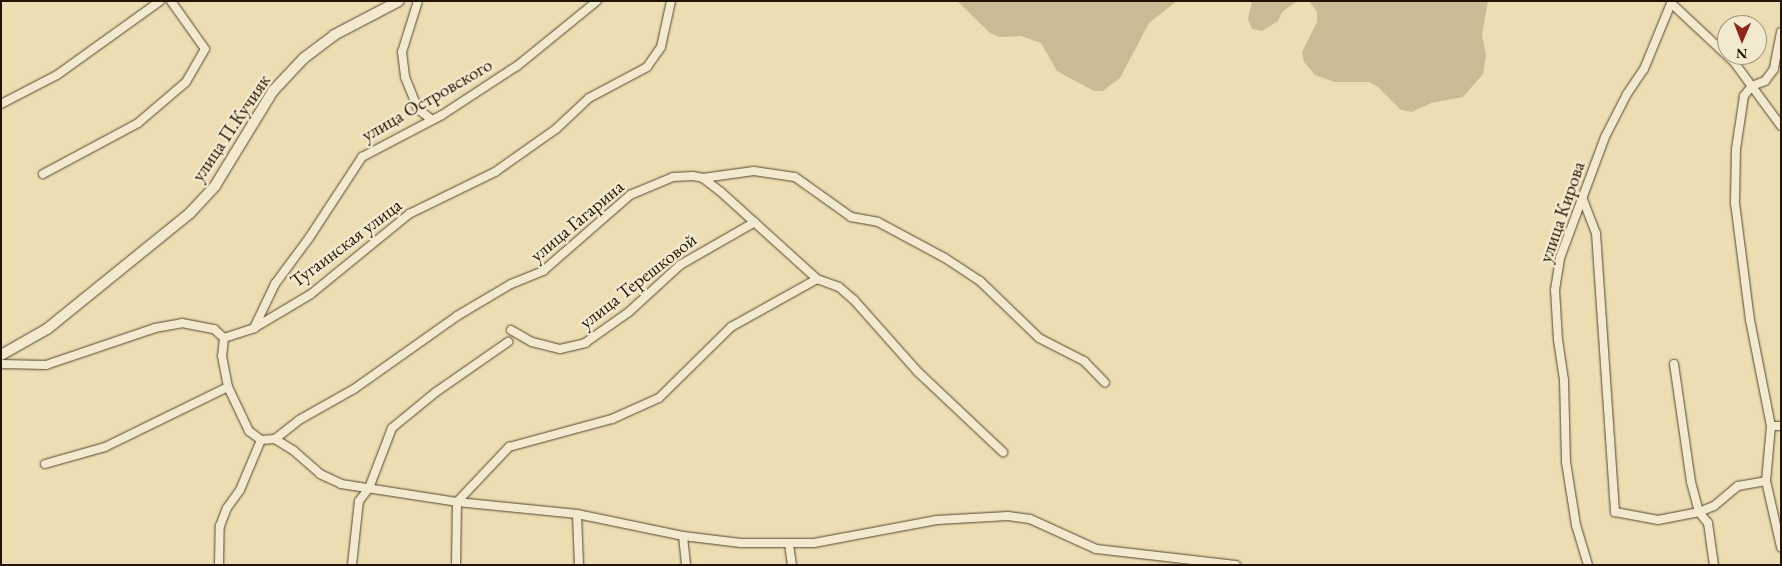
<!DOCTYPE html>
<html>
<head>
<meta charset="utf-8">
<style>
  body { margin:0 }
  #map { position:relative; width:1782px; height:566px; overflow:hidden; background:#edddb3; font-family:"EB Garamond",serif }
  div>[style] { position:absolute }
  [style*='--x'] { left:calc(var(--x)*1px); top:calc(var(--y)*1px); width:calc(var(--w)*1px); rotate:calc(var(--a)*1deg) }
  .green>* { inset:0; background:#cabb95 }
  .roads { filter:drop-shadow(0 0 1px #55462e) drop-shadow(0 0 1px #55462e) }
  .minor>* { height:8px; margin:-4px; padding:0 4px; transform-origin:4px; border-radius:4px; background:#f3e9ce }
  .tertiary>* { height:10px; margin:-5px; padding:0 5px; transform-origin:5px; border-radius:5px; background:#f3e9ce }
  span { translate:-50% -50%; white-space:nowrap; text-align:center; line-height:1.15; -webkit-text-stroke:5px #f3e9ce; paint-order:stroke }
  .street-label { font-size:19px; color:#221301 }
  .frame { position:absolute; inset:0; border:2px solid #221301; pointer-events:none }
  .north { position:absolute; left:1717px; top:15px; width:50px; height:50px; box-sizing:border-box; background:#f3e9ce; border:1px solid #9f937c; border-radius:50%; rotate:181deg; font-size:14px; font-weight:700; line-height:20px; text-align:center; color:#221301 }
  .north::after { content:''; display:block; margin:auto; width:18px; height:22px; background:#8f2418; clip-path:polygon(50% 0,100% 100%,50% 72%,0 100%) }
</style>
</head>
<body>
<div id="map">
  <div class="green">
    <div style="clip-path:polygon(957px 1px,1177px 1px,1149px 23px,1120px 78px,1103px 91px,1094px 91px,1057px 71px,1041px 43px,1021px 36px,999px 37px,990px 33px)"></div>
    <div style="clip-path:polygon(1252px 1px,1297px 1px,1282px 12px,1278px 21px,1262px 31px,1252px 29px,1248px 19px)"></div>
    <div style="clip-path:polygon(1309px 1px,1488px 1px,1482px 35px,1486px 55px,1483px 74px,1463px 97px,1431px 103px,1412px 112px,1401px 110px,1378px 87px,1369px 82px,1335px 82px,1315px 75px,1304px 62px,1302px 52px,1317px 22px,1317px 12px)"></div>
  </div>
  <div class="roads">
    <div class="minor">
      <div style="--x:418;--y:1;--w:53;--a:107.4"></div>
      <div style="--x:402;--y:52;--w:25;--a:83"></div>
      <div style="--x:405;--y:77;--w:35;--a:68"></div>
      <div style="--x:418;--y:109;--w:18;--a:38"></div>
      <div style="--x:1671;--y:3;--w:86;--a:43.1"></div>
      <div style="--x:1734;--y:62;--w:79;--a:53.7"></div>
      <div style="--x:1781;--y:32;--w:38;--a:101"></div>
      <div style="--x:1774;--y:69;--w:15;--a:127"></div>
      <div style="--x:1765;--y:81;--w:14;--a:159"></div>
      <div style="--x:1752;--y:86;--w:13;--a:129"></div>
      <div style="--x:1744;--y:96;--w:54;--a:98.6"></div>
      <div style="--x:1736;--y:149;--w:54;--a:91.1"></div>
      <div style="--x:1735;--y:203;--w:118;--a:82.7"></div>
      <div style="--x:1750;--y:320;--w:108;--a:78.8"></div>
      <div style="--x:1771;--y:426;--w:55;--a:95.2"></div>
      <div style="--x:1766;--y:481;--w:68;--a:77.2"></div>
      <div style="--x:1;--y:104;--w:63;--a:-27.4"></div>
      <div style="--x:57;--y:75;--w:127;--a:-35.7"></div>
      <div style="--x:43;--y:174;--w:108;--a:-28.2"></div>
      <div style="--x:138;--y:123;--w:63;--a:-40.5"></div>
      <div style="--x:186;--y:82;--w:38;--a:-60"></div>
      <div style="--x:205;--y:49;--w:59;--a:-125.3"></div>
      <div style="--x:703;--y:178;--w:51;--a:-7.8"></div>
      <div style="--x:754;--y:171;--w:41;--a:8.3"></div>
      <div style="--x:795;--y:177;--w:69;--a:35.5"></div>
      <div style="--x:851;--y:217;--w:27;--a:10"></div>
      <div style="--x:878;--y:222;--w:76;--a:28.2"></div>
      <div style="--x:945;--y:258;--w:42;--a:33.3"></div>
      <div style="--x:980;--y:281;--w:82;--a:44"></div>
      <div style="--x:1039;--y:338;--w:51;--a:27.1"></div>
      <div style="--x:1084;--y:361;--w:30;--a:46"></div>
      <div style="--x:1582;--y:197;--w:39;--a:69"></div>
      <div style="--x:1596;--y:233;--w:280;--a:86.1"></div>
      <div style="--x:1615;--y:512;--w:44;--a:10.5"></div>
      <div style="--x:1658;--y:520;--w:42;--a:-11"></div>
      <div style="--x:1699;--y:512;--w:16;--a:-22"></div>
      <div style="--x:1714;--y:506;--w:31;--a:-40"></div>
      <div style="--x:1738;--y:486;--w:28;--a:-10"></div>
      <div style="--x:254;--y:328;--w:49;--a:-64.5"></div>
      <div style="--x:275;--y:284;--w:57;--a:-53.5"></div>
      <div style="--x:309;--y:238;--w:97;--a:-56.8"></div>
      <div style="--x:362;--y:157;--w:90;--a:-27.7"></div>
      <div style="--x:442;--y:115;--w:90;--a:-33.2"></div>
      <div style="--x:517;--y:66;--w:103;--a:-39.1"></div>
      <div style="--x:511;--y:330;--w:24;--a:30"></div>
      <div style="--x:532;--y:342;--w:29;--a:14"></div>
      <div style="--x:560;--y:349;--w:26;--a:-13"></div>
      <div style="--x:585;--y:343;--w:55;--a:-35.4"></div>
      <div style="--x:630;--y:311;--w:68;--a:-42.6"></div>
      <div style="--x:680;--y:265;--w:86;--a:-29.8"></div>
      <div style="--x:224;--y:338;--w:18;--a:96"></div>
      <div style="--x:222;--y:356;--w:32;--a:79"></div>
      <div style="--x:228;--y:387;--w:49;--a:64.5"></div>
      <div style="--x:249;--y:431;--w:15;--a:37"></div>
      <div style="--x:261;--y:440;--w:14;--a:-4"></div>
      <div style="--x:275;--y:439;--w:22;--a:32"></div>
      <div style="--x:294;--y:451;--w:35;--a:41"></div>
      <div style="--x:320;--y:474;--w:23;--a:25"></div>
      <div style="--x:341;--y:484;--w:117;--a:8.8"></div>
      <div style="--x:457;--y:502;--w:121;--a:5.7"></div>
      <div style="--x:577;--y:514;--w:108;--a:11.7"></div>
      <div style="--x:683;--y:536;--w:58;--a:6.9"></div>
      <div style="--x:741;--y:543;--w:73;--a:0"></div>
      <div style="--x:814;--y:543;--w:125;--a:-10.6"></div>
      <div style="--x:937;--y:520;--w:71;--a:-3.2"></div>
      <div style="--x:1008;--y:516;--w:22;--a:8"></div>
      <div style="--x:1030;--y:519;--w:72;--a:24.4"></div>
      <div style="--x:1096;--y:549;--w:141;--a:6.5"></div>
      <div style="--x:1;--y:364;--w:45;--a:1.3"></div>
      <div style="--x:46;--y:365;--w:115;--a:-18.7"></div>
      <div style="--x:155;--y:328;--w:27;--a:-10"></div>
      <div style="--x:182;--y:323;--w:33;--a:11"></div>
      <div style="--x:214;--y:329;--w:13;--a:42"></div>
      <div style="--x:224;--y:338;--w:32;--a:-18"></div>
      <div style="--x:254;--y:328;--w:66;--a:-30.8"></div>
      <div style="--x:311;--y:294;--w:127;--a:-39.2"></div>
      <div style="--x:409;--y:214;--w:96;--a:-26"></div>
      <div style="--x:495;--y:172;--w:75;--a:-35.2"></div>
      <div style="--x:556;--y:129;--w:45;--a:-43.2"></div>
      <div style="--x:589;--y:98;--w:66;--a:-28.1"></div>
      <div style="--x:647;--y:67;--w:24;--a:-55"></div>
      <div style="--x:661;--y:47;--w:47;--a:-77.7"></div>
      <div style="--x:1674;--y:364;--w:119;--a:81.8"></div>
      <div style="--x:1691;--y:482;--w:31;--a:75"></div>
      <div style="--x:1699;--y:512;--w:14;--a:51"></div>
      <div style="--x:1708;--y:523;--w:42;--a:81.9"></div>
      <div style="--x:1771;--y:426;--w:10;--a:0"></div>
      <div style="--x:275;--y:439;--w:31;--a:-38"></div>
      <div style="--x:299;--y:420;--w:63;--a:-29.4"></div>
      <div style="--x:354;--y:389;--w:126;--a:-35.3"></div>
      <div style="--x:457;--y:316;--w:63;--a:-30.7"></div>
      <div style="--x:511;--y:284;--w:35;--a:-22"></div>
      <div style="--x:543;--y:271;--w:116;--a:-41.1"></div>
      <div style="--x:630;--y:195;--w:47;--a:-22.7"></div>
      <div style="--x:673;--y:177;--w:20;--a:-3"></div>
      <div style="--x:693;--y:176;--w:10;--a:11"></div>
      <div style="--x:703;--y:178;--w:23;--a:38"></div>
      <div style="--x:721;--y:192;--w:130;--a:42.2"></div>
      <div style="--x:817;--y:279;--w:23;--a:20"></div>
      <div style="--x:839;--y:287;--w:20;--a:41"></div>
      <div style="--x:854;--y:300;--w:96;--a:48.4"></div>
      <div style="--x:918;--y:372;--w:117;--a:43.3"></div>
      <div style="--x:45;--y:464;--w:62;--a:-15.8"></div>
      <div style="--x:105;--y:447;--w:137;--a:-26"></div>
      <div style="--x:577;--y:514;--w:51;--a:87.8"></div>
      <div style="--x:683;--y:536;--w:29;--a:84"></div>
      <div style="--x:789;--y:544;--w:21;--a:82"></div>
      <div style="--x:219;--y:565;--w:39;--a:-89"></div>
      <div style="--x:220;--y:526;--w:19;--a:-69"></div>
      <div style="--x:227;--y:508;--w:22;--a:-54"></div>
      <div style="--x:240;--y:490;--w:54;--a:-67.2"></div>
      <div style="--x:352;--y:565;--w:64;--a:-83.8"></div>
      <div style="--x:359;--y:501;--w:16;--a:-52"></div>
      <div style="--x:369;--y:488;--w:64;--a:-69"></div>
      <div style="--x:392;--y:428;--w:57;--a:-39.3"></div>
      <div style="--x:436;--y:392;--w:88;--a:-34.8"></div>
      <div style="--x:456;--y:565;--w:63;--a:-89.1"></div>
      <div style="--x:457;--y:502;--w:76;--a:-46.6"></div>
      <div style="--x:509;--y:447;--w:107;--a:-15.2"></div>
      <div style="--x:612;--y:419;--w:51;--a:-24.1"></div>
      <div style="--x:659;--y:398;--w:101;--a:-44.6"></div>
      <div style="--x:731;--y:327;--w:98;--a:-29.2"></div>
      <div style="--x:1588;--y:565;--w:42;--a:-106.7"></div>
      <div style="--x:1576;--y:525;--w:64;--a:-99"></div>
      <div style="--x:1566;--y:462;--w:82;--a:-91.4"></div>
      <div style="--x:1564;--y:380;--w:40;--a:-98.5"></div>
      <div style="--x:1558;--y:340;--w:50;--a:-93.4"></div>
      <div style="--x:1555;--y:290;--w:32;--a:-81"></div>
      <div style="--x:1560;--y:258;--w:129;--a:-69.6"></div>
      <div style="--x:1605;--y:137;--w:48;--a:-62.9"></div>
      <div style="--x:1627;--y:94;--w:30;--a:-56"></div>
      <div style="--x:1644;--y:69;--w:74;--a:-67.6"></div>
    </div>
    <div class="tertiary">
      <div style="--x:1;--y:355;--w:53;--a:-29.5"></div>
      <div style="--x:47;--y:329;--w:184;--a:-39"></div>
      <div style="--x:190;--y:213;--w:37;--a:-47"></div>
      <div style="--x:215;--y:186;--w:111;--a:-58.6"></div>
      <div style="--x:273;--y:91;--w:45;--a:-46.8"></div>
      <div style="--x:304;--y:58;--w:38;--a:-37"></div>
      <div style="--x:334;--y:35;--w:73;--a:-27.6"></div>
    </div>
  </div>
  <div class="street-label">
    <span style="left:427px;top:100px;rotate:-30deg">улица Островского</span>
    <span style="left:231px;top:128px;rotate:-56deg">улица П.Кучияк</span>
    <span style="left:1562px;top:212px;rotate:-71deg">улица Кирова</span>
    <span style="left:577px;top:221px;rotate:-40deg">улица Гагарина</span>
    <span style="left:346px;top:243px;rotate:-37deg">Тугаинская улица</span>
    <span style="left:638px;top:281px;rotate:-38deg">улица Терешковой</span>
  </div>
  <div class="frame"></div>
  <div class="north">N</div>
</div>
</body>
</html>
